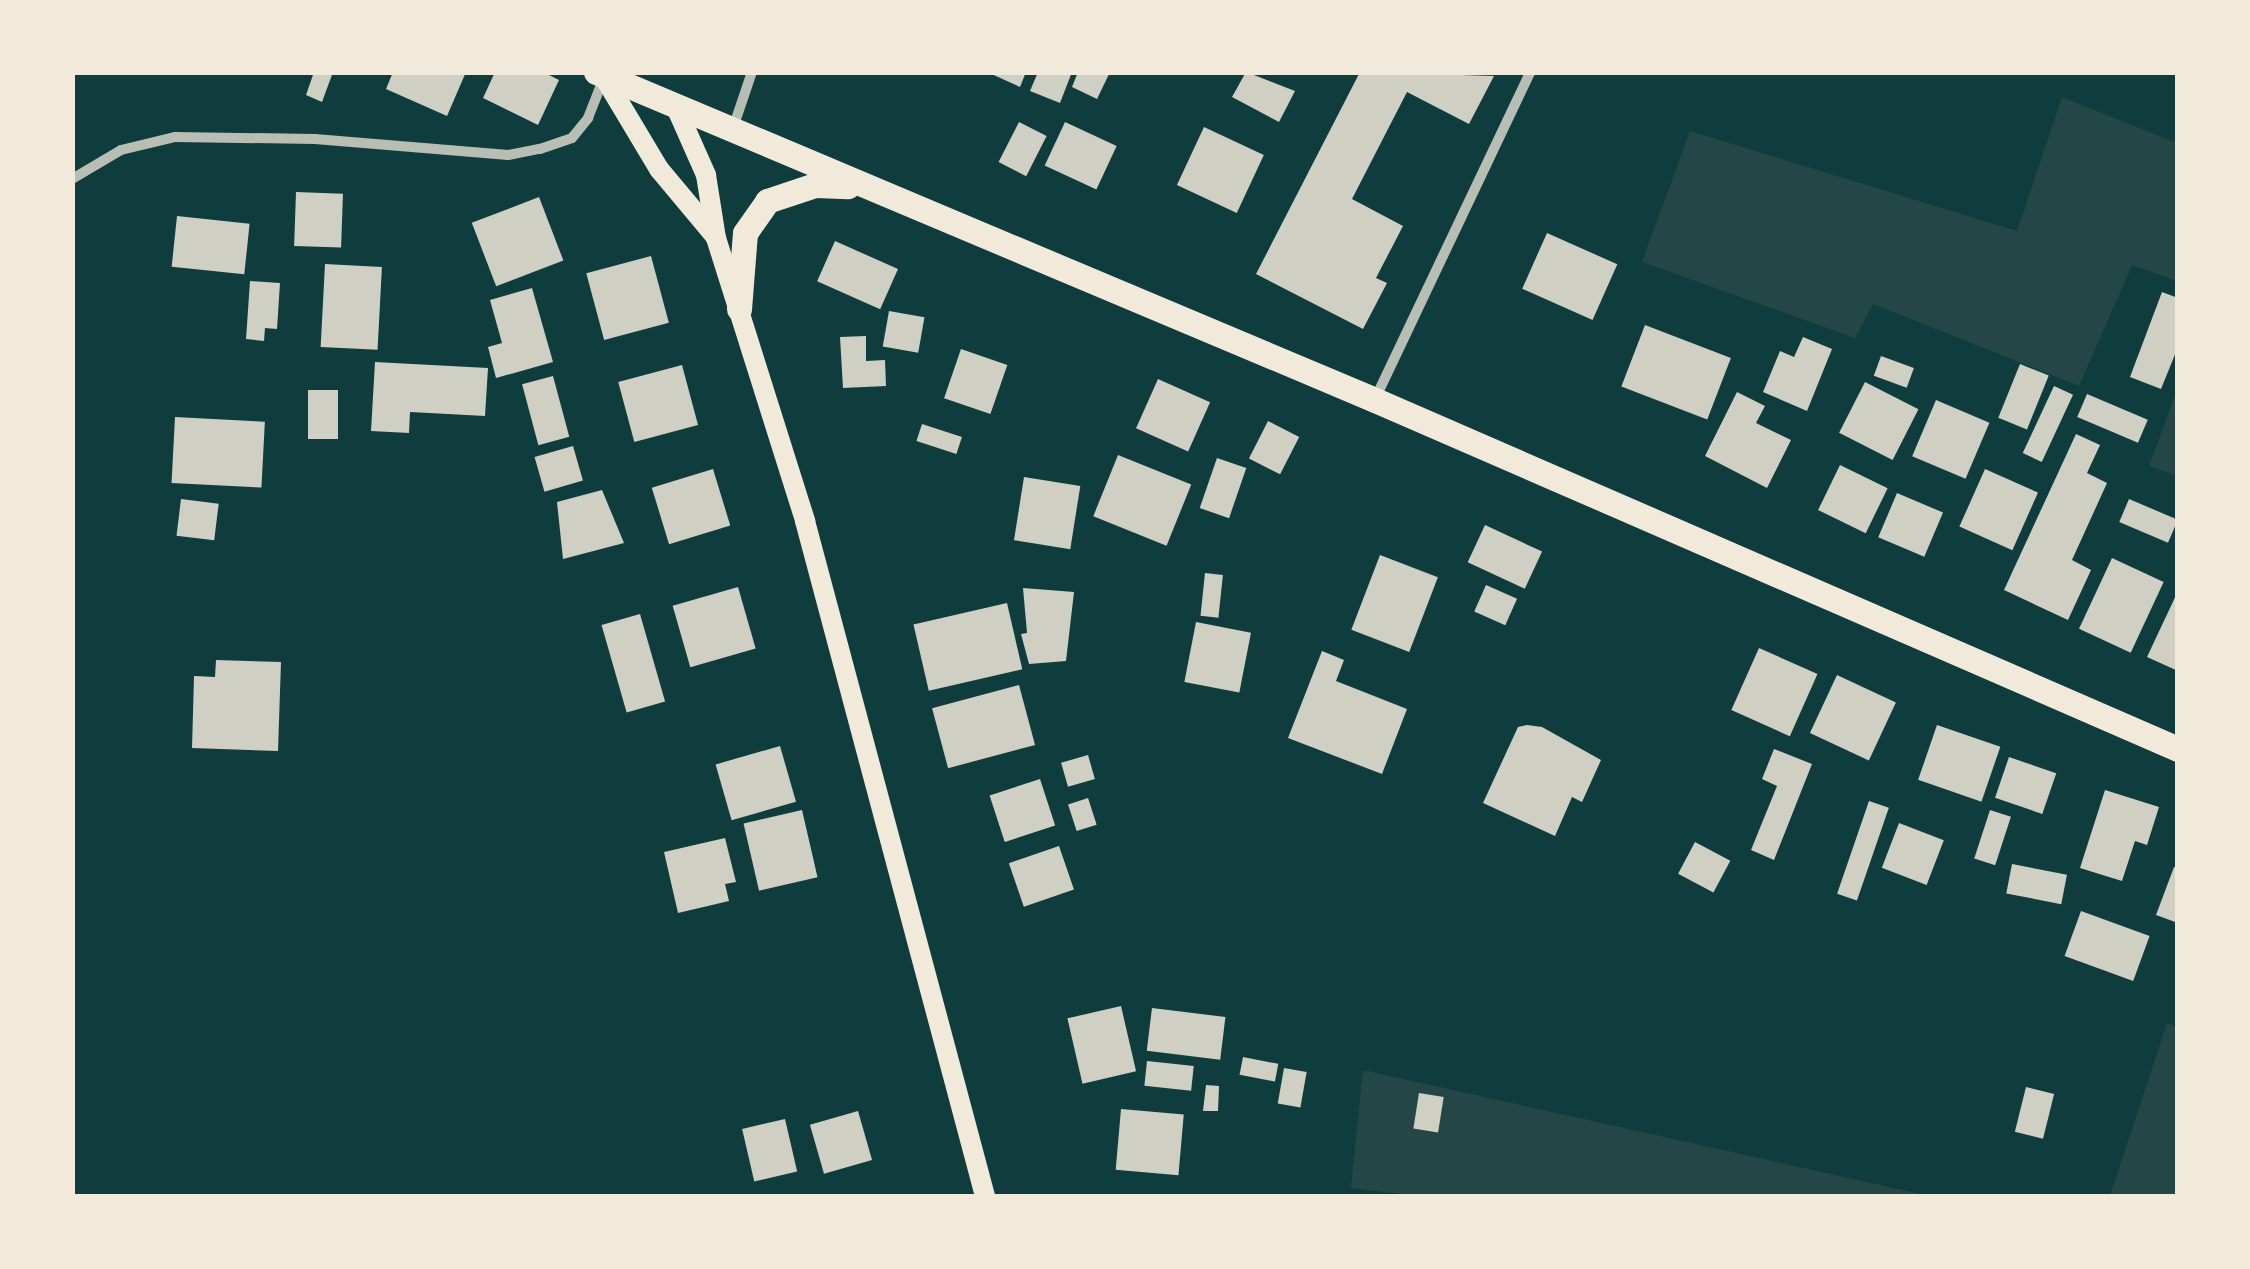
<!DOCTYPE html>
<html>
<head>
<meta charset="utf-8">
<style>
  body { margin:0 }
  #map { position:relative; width:2250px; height:1269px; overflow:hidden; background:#0f3d3e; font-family:Lato,sans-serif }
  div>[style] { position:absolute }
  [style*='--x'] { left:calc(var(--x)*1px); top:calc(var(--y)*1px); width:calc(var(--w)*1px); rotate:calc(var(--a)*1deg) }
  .green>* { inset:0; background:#244646 }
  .building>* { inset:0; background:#cfcfc3; transform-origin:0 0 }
  .minor>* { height:10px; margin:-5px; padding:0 5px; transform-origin:5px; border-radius:5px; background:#b8beb3 }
  .secondary>* { height:20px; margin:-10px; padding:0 10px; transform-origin:10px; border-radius:10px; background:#f1e9da }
  .primary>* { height:25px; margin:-12.5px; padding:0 12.5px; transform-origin:12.5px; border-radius:12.5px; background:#f1e9da }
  span { translate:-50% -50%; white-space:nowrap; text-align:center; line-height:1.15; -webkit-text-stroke:9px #f1e9da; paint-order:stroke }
  .frame { position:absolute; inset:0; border:75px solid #f1e9da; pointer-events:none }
</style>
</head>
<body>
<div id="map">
  <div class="green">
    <div style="clip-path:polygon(2062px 97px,2177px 143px,2177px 281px,2132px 265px,2079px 386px,1873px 304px,1855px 338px,1642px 262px,1690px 131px,2017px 231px)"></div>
    <div style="clip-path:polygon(2177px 390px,2177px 476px,2149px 466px)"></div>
    <div style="clip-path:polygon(2167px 1023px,2177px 1027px,2177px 1196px,2110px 1196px)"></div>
    <div style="clip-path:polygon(1363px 1070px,1929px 1196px,1417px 1196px,1351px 1188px)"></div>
  </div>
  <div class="building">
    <div style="clip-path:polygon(314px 72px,333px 72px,322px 102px,306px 95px)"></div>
    <div style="clip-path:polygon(393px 72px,466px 72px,447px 116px,386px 89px)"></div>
    <div style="clip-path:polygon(495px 72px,543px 72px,559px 80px,538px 125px,483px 98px)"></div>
    <div style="clip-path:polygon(987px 72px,1026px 72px,1020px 87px)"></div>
    <div style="clip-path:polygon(1038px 72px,1072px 72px,1060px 103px,1030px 91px)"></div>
    <div style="clip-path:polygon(1078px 72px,1110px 72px,1097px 99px,1072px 87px)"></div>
    <div style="clip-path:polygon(1246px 72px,1295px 91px,1279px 122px,1232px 97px)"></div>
    <div style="clip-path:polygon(1360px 72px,1494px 76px,1469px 124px,1407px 92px,1352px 199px,1403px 226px,1376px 278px,1387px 283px,1363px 329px,1256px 274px)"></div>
    <div style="left:1019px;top:122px;width:31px;height:45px;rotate:27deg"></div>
    <div style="left:1065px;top:122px;width:57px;height:48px;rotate:25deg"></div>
    <div style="left:1204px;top:127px;width:66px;height:64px;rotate:25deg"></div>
    <div style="left:296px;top:192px;width:47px;height:54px;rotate:2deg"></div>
    <div style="left:539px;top:197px;width:68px;height:72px;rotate:69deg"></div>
    <div style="left:177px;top:216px;width:73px;height:51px;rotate:6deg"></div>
    <div style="left:1547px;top:233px;width:77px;height:61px;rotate:24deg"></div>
    <div style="left:835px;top:241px;width:69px;height:44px;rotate:24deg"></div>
    <div style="left:651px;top:256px;width:69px;height:67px;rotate:75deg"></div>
    <div style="left:325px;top:264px;width:57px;height:83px;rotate:3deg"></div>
    <div style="clip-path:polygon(250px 281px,280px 283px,277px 329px,265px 328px,264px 341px,246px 339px)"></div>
    <div style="clip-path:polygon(532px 288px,553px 362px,496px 378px,488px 347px,502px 343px,490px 300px)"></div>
    <div style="clip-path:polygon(2162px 292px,2178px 298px,2178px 347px,2161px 389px,2130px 377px)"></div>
    <div style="left:889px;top:311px;width:36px;height:36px;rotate:10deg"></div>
    <div style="left:1645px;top:325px;width:92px;height:66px;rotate:21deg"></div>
    <div style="clip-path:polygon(866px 336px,866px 361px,885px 360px,886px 386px,843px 388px,840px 337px)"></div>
    <div style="clip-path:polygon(1803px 337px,1832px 349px,1807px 411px,1763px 392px,1780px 351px,1794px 357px)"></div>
    <div style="left:961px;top:349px;width:49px;height:52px;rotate:19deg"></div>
    <div style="left:1881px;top:356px;width:35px;height:21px;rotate:20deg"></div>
    <div style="clip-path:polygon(375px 362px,488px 368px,485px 416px,410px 412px,409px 433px,371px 431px)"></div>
    <div style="left:2020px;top:364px;width:31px;height:58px;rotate:22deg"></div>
    <div style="left:682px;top:365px;width:62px;height:66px;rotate:75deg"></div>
    <div style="left:553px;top:376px;width:63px;height:32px;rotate:75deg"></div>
    <div style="left:1158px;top:379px;width:57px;height:54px;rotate:24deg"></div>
    <div style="left:1865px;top:382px;width:60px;height:57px;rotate:27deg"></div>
    <div style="left:2054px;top:386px;width:21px;height:74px;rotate:25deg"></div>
    <div style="left:338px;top:390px;width:49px;height:30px;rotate:90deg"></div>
    <div style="clip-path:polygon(1737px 392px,1765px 406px,1756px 423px,1791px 440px,1767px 488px,1705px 456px)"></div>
    <div style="left:2087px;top:394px;width:66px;height:25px;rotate:23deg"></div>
    <div style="left:1936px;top:400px;width:58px;height:61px;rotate:23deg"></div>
    <div style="left:175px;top:417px;width:90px;height:66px;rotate:3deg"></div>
    <div style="left:1268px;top:421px;width:35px;height:42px;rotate:27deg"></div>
    <div style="left:922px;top:424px;width:42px;height:18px;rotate:18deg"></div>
    <div style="clip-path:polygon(2076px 434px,2100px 445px,2087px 473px,2107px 483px,2072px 560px,2091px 570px,2068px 620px,2004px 590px)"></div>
    <div style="left:573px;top:446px;width:36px;height:40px;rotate:74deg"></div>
    <div style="left:1118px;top:455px;width:79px;height:66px;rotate:22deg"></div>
    <div style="left:1217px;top:458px;width:31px;height:53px;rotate:19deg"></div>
    <div style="left:1840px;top:465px;width:53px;height:50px;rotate:26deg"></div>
    <div style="left:713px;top:469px;width:59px;height:64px;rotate:73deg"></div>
    <div style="left:1985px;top:469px;width:58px;height:63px;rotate:24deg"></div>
    <div style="left:1024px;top:477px;width:57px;height:64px;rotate:9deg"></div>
    <div style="clip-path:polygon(602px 490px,624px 543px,563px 559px,557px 502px)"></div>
    <div style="left:1897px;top:493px;width:50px;height:48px;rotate:23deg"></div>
    <div style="left:181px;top:499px;width:38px;height:37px;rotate:7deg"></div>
    <div style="left:2129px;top:499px;width:53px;height:25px;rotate:23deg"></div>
    <div style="left:1485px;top:525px;width:63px;height:41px;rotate:25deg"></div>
    <div style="left:1380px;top:555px;width:62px;height:80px;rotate:21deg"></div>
    <div style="left:2112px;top:558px;width:57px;height:78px;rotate:25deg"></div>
    <div style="left:1205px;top:573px;width:18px;height:43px;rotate:6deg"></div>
    <div style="left:1486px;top:585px;width:34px;height:29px;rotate:24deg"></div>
    <div style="left:738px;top:587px;width:64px;height:68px;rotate:74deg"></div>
    <div style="clip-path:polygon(1023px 588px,1074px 592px,1066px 661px,1029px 664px,1021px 634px,1027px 633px)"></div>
    <div style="clip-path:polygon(2178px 591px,2178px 671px,2147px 657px)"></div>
    <div style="left:1007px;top:603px;width:68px;height:96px;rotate:77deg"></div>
    <div style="left:640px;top:614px;width:91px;height:40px;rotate:74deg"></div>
    <div style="left:1196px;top:622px;width:56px;height:61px;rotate:11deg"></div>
    <div style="left:1759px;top:648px;width:64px;height:68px;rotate:24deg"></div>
    <div style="clip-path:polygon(1322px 651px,1344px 660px,1336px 681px,1407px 709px,1382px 774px,1288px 738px)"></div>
    <div style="clip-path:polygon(216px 660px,281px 662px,278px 751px,192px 748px,194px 676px,215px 677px)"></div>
    <div style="left:1837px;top:675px;width:65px;height:64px;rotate:25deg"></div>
    <div style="left:1019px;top:685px;width:62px;height:90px;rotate:75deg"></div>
    <div style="clip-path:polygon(1527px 725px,1542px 727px,1601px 760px,1582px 802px,1572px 797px,1555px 836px,1483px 803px,1518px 727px)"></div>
    <div style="left:1937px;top:725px;width:67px;height:58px;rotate:19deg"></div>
    <div style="left:780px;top:746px;width:58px;height:67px;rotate:74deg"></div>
    <div style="clip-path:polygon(1774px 749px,1812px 764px,1774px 860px,1751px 850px,1777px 786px,1762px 779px)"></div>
    <div style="left:1088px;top:755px;width:25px;height:28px;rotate:74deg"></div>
    <div style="left:2009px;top:757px;width:50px;height:43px;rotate:19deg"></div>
    <div style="left:1040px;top:779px;width:49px;height:53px;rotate:72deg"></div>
    <div style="clip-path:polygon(2105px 790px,2159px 807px,2147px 845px,2135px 841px,2122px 881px,2080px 868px)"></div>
    <div style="left:1088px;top:798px;width:28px;height:21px;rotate:72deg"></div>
    <div style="left:1869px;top:801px;width:21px;height:98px;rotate:19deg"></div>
    <div style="left:802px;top:810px;width:69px;height:60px;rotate:77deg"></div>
    <div style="left:1990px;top:810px;width:22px;height:51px;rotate:18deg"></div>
    <div style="left:1899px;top:823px;width:48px;height:48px;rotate:21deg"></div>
    <div style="clip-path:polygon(725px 838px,736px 882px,725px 884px,729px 901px,678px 913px,664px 852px)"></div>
    <div style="left:1695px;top:842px;width:40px;height:36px;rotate:28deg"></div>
    <div style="left:1059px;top:846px;width:46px;height:53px;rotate:71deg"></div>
    <div style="left:2012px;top:864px;width:56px;height:30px;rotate:11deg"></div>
    <div style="clip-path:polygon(2174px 867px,2178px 868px,2178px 923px,2156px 915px)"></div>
    <div style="left:2081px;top:911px;width:73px;height:48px;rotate:20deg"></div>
    <div style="left:1121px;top:1006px;width:67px;height:55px;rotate:77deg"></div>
    <div style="left:1152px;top:1008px;width:74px;height:43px;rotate:7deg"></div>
    <div style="left:1243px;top:1057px;width:36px;height:18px;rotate:11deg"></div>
    <div style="left:1147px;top:1061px;width:47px;height:25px;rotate:6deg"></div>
    <div style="left:1284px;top:1068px;width:23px;height:36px;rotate:10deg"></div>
    <div style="clip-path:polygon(1206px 1085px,1219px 1086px,1218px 1111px,1203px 1111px)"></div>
    <div style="left:2026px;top:1087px;width:29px;height:46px;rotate:14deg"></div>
    <div style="left:1419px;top:1093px;width:25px;height:36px;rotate:9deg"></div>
    <div style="left:1121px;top:1109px;width:63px;height:61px;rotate:5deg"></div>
    <div style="left:858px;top:1111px;width:51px;height:50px;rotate:74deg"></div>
    <div style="left:785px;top:1119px;width:54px;height:44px;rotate:77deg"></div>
  </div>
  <div class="minor">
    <div style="--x:733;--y:128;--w:59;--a:-71.3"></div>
    <div style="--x:72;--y:179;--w:57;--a:-30.6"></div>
    <div style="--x:121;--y:150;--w:56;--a:-13.5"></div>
    <div style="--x:175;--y:137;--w:140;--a:0.8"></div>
    <div style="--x:315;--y:139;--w:194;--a:4.7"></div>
    <div style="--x:508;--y:155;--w:33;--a:-11"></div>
    <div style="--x:540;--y:149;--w:34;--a:-19"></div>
    <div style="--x:572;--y:138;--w:26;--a:-51"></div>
    <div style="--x:588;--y:118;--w:41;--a:-68.5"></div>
    <div style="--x:1376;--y:397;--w:360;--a:-64.6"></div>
  </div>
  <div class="secondary">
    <div style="--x:604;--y:77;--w:107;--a:59.1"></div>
    <div style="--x:659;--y:169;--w:87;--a:50.1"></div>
    <div style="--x:675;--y:105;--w:77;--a:66.1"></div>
    <div style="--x:706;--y:175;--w:64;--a:81"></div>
    <div style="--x:716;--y:238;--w:297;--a:72.5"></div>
    <div style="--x:805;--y:521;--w:699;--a:75.07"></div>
  </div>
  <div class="primary">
    <div style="--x:596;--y:72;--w:845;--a:22.83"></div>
    <div style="--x:1375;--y:400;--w:876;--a:23.49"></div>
    <div style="--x:739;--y:309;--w:76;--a:-85.5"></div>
    <div style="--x:745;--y:233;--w:39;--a:-55"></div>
    <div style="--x:767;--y:201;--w:51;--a:-18.4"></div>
    <div style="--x:815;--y:185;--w:33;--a:2"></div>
  </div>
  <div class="frame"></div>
</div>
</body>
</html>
